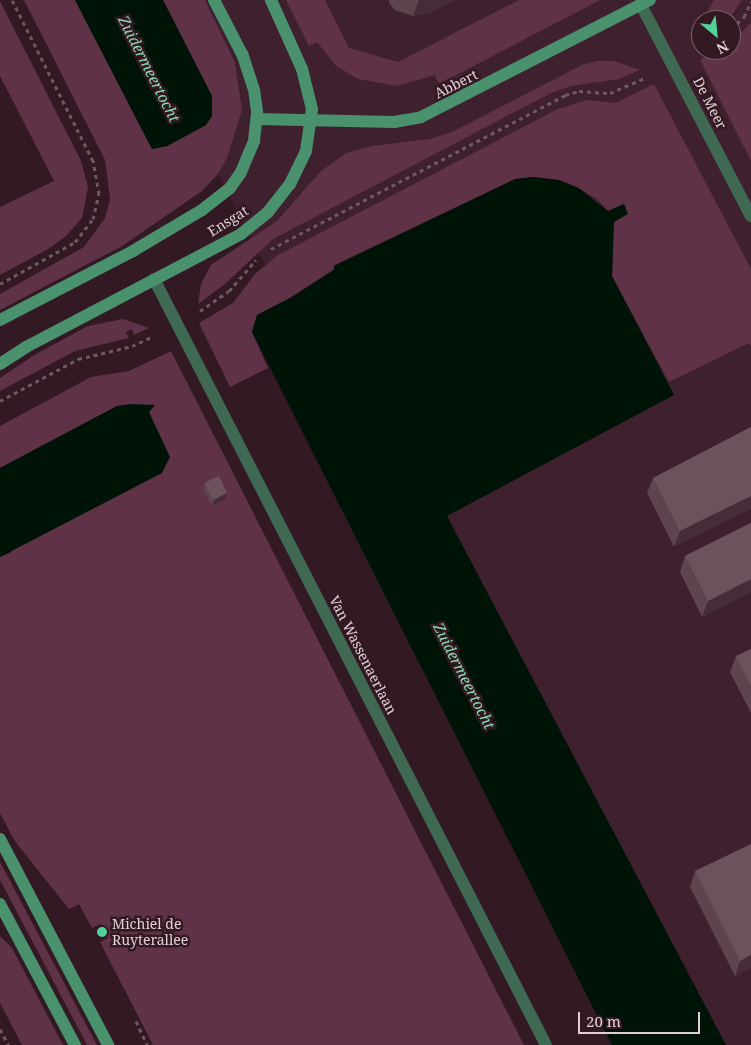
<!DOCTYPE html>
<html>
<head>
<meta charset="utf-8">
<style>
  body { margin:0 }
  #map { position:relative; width:751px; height:1045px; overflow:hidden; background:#321924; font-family:"Noto Serif",serif }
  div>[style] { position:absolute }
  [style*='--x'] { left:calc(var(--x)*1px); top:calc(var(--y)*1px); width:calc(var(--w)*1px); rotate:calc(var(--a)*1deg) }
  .built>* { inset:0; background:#3f202e }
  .green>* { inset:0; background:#603247 }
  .water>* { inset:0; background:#001307 }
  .path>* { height:3px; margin-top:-1.5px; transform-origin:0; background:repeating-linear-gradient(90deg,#6e5861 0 4px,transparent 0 8px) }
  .street>* { height:12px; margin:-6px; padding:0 6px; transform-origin:6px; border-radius:6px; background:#3f6953 }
  .secondary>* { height:12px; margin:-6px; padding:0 6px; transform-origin:6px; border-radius:6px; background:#4a916e }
  .wall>* { inset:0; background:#5e444f }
  .shaded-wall>* { inset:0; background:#462c38 }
  .building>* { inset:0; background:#6c525d; transform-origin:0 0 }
  .dots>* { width:14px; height:14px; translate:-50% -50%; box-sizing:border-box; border:2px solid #321924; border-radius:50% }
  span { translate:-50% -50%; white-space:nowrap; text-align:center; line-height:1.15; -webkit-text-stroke:5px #321924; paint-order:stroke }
  .street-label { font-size:14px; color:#e0cfd5 }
  .poi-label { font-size:14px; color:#e0cfd5 }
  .left { translate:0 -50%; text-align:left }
  .water-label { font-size:15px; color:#89dcb0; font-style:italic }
  .north { position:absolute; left:691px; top:10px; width:50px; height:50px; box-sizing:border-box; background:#321924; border:1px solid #78626b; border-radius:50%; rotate:152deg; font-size:14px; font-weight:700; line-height:20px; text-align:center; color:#e0cfd5 }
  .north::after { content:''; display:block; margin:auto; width:18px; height:22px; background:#51d397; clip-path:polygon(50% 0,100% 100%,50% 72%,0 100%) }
  .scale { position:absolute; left:578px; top:1012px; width:122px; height:22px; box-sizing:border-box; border:2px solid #e0cfd5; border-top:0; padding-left:6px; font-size:15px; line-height:18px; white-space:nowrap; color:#e0cfd5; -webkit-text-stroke:4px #321924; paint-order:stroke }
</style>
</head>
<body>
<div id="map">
  <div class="built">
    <div style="clip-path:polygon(evenodd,128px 0,751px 0,751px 1045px,668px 1045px,128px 0,701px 20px,731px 20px,731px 50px,701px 50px,701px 20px)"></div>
  </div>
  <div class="green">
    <div style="clip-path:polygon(24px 0,75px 0,152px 149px,167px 146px,206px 125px,212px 96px,163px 0,205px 0,235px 63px,242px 110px,227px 158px,218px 174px,202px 191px,122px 246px,0 310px,0 294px,84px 247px,105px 218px,110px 199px,105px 160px)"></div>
    <div style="clip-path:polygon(286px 0,325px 0,349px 48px,398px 62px,519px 0,600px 0,439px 84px,435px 75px,397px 86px,358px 79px,336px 66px,317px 42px,309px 46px)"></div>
    <div style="clip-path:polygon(714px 0,742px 0,729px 20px,703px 20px)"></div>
    <div style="clip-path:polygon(0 1px,81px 161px,88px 187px,82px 218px,66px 236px,50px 248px,0 275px,0 207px,54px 181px,0 76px)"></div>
    <div style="clip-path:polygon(751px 23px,751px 161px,700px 60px,718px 50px,731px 50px,731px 42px)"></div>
    <div style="clip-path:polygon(597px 61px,614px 61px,640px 70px,619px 79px,571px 86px,551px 93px,273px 239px,225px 284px,198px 304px,201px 284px,211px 265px,277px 221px,320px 172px,346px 153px,372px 146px,430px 139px,454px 131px,582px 65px)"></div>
    <div style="clip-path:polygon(654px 84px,751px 269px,751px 346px,749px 343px,669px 382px,612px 276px,614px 221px,624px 204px,608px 211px,596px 198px,559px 180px,533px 177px,515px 179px,334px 265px,334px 269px,290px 298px,257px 315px,252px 332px,268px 368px,230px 387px,199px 323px,233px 303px,255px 274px,278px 255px,558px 109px,587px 100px,615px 103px)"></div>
    <div style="clip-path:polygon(123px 319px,149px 328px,134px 335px,132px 329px,126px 332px,129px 338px,75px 351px,0 391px,0 378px,36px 354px,88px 326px)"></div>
    <div style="clip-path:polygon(171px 351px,524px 1045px,153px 1045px,100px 942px,108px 938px,101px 924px,92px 928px,79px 904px,69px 909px,14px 840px,0 813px,0 557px,10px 553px,154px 406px,117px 406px,0 468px,0 426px,91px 377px,129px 371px)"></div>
    <div style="clip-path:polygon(0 862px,97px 1045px,87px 1045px,0 880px)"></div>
    <div style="clip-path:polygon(0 936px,12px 948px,63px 1045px,22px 1045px,0 1003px)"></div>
  </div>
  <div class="water">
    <div style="clip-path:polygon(75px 0,163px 0,212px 96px,212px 116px,206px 125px,167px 146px,152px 149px)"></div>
    <div style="clip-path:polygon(533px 177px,559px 180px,579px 188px,608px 211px,624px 204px,628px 214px,614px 222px,612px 276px,674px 395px,447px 516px,726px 1045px,612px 1045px,252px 332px,257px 315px,290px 298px,334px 270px,334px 266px,515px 179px)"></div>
    <div style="clip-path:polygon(131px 404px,155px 405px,149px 412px,170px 457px,162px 473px,0 557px,0 468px,117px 406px)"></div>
  </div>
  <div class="path">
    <div style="--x:731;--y:29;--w:18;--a:-43"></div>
    <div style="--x:744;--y:17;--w:17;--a:-65"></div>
    <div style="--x:271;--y:249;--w:332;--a:-27.6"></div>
    <div style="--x:565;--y:95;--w:15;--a:-16"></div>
    <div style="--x:579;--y:91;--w:31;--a:4"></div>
    <div style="--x:610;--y:93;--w:40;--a:-23.4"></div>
    <div style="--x:0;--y:284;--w:86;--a:-29.2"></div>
    <div style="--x:75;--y:242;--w:29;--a:-52"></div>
    <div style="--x:93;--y:219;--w:26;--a:-77"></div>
    <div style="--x:99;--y:194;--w:34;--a:-100"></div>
    <div style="--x:93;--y:161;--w:180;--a:-116.7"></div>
    <div style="--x:200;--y:311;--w:35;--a:-35"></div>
    <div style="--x:229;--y:291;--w:41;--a:-48.9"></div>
    <div style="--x:0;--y:401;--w:89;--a:-28.3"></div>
    <div style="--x:78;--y:359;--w:56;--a:-13.5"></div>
    <div style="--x:132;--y:346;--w:23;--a:-25"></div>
    <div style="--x:136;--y:1021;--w:26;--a:65"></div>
    <div style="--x:0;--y:1029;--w:18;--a:63"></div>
  </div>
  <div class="street">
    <div style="--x:641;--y:5;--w:238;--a:62.5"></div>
    <div style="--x:154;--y:279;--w:860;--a:62.9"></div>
  </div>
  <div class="secondary">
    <div style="--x:257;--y:119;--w:137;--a:1.3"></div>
    <div style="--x:394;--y:122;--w:27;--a:-10"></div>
    <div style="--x:421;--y:117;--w:257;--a:-27.1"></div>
    <div style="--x:0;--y:320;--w:150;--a:-27.4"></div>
    <div style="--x:133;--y:251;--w:80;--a:-30.7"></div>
    <div style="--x:202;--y:210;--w:36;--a:-38"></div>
    <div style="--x:230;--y:188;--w:19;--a:-55"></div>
    <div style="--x:241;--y:172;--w:34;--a:-67"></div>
    <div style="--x:254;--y:141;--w:30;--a:-84"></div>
    <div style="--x:257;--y:111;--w:21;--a:-98"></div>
    <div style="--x:254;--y:90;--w:38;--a:-108"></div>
    <div style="--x:242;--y:54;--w:61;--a:-117.4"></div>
    <div style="--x:0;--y:364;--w:31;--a:-33"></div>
    <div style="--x:26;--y:347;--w:243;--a:-27.7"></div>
    <div style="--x:241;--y:234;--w:35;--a:-39"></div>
    <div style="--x:268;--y:212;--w:36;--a:-52"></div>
    <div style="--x:290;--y:184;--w:37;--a:-64"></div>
    <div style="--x:306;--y:151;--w:42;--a:-81.9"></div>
    <div style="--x:312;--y:109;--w:41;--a:-104"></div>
    <div style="--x:302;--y:69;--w:76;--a:-114.2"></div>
    <div style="--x:0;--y:839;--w:233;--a:62.3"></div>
    <div style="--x:0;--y:904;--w:160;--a:62"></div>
  </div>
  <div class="wall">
    <div style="clip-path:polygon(389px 0,454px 0,431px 12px,413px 16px,395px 10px,389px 3px)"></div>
    <div style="clip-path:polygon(751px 427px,674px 547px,647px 493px,653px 478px)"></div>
    <div style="clip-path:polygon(205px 483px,225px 500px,212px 506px,203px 489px)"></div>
    <div style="clip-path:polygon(751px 523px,751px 592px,702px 617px,680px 572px,685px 556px)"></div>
    <div style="clip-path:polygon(751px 649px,751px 713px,730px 672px,736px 656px)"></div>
    <div style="clip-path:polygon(695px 871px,751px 968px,735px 976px,690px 887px)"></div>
  </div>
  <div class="shaded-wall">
    <div style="clip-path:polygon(419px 0,454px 0,431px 12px,413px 16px)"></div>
    <div style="clip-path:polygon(227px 493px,225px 500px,212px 506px,214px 500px)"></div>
    <div style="clip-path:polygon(751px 496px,751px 509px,674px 547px,680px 531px)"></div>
    <div style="clip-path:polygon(751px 579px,751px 592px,702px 617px,708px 601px)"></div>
    <div style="clip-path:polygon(751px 955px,751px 968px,735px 976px,740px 961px)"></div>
  </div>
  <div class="building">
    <div style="clip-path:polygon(751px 427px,751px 496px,680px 531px,653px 478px)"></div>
    <div style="left:219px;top:476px;width:19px;height:16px;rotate:65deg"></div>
    <div style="clip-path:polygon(751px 523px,751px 579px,708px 601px,685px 556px)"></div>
    <div style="clip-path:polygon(751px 649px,751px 686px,736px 656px)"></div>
    <div style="clip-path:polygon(751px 844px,751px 955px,740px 961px,695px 871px)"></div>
  </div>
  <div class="dots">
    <div style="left:102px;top:932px;background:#51d397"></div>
  </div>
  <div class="street-label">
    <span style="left:456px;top:84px;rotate:-27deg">Abbert</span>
    <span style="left:710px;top:103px;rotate:63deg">De Meer</span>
    <span style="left:228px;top:221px;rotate:-32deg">Ensgat</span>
    <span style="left:363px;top:655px;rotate:63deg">Van Wassenaerlaan</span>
  </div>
  <div class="poi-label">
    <span class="left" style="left:112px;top:932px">Michiel de<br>Ruyterallee</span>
  </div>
  <div class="water-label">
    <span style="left:149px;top:69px;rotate:63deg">Zuidermeertocht</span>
    <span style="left:464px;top:676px;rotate:63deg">Zuidermeertocht</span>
  </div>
  <div class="north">N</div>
  <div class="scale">20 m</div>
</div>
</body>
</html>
